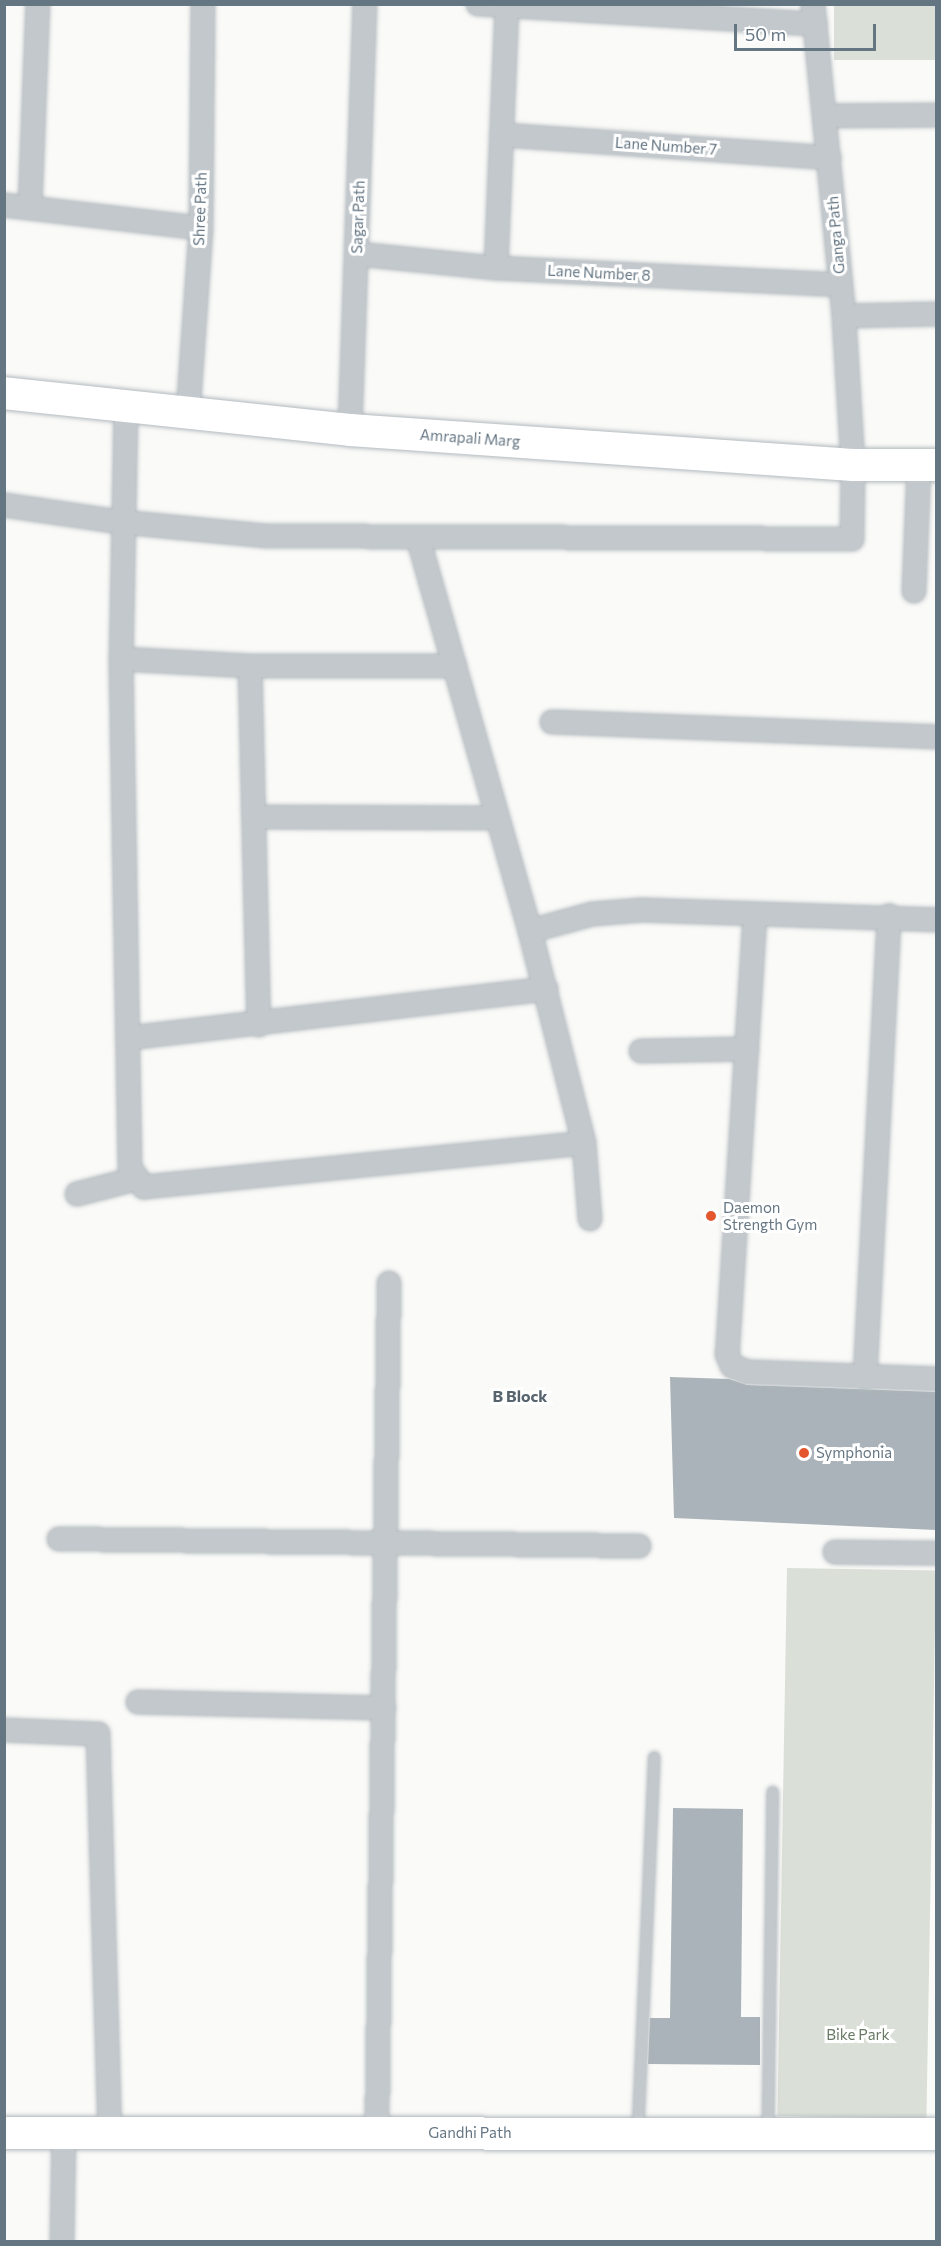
<!DOCTYPE html>
<html>
<head>
<meta charset="utf-8">
<style>
  body { margin:0 }
  #map { position:relative; width:941px; height:2246px; overflow:hidden; background:#fafaf8; font-family:Commissioner,sans-serif }
  div>[style] { position:absolute }
  [style*='--x'] { left:calc(var(--x)*1px); top:calc(var(--y)*1px); width:calc(var(--w)*1px); rotate:calc(var(--a)*1deg) }
  .green>* { inset:0; background:#dadfd7; transform-origin:0 0 }
  .building>* { inset:0; background:#aab3b9 }
  .roads { filter:drop-shadow(0 0 2px #b3babf) drop-shadow(0 0 2px #b3babf) }
  .lane>* { height:10px; margin:-5px; padding:0 5px; transform-origin:5px; border-radius:5px; background:#c3c8cc }
  .street>* { height:22px; margin:-11px; padding:0 11px; transform-origin:11px; border-radius:11px; background:#c3c8cc }
  .secondary>* { height:32px; margin:-16px; padding:0 16px; transform-origin:16px; border-radius:16px; background:#fff }
  .dots>* { width:16px; height:16px; translate:-50% -50%; box-sizing:border-box; border:3px solid #fff; border-radius:50% }
  span { translate:-50% -50%; white-space:nowrap; text-align:center; line-height:1.15; -webkit-text-stroke:6px #fff; paint-order:stroke }
  .street-label { font-size:15px; color:#657683 }
  .poi-label { font-size:15px; color:#657683 }
  .left { translate:0 -50%; text-align:left }
  .park-label { font-size:15px; color:#687a64 }
  .neighbourhood-label { font-size:16px; color:#57646e; font-weight:700 }
  .frame { position:absolute; inset:0; border:6px solid #657683; pointer-events:none }
  .scale { position:absolute; left:734px; top:24px; width:142px; height:27px; box-sizing:border-box; border:3px solid #657683; border-top:0; padding-left:8px; font-size:18px; line-height:21px; white-space:nowrap; color:#657683; -webkit-text-stroke:4px #fff; paint-order:stroke }
</style>
</head>
<body>
<div id="map">
  <div class="green">
    <div style="left:834px;top:5px;width:102px;height:55px"></div>
    <div style="left:787px;top:1568px;width:149px;height:548px;rotate:1deg"></div>
  </div>
  <div class="building">
    <div style="clip-path:polygon(670px 1377px,729px 1379px,747px 1385px,936px 1392px,936px 1530px,674px 1518px)"></div>
    <div style="clip-path:polygon(673px 1808px,743px 1809px,741px 2017px,760px 2017px,760px 2065px,648px 2064px,650px 2018px,670px 2018px)"></div>
  </div>
  <div class="roads">
    <div class="lane">
      <div style="--x:638;--y:2130;--w:373;--a:-87.5"></div>
      <div style="--x:768;--y:2130;--w:338;--a:-89.2"></div>
    </div>
    <div class="street">
      <div style="--x:478;--y:4;--w:338;--a:3.4"></div>
      <div style="--x:825;--y:116;--w:111;--a:-0.5"></div>
      <div style="--x:503;--y:135;--w:327;--a:4"></div>
      <div style="--x:4;--y:205;--w:198;--a:6.7"></div>
      <div style="--x:30;--y:208;--w:204;--a:-87.8"></div>
      <div style="--x:357;--y:254;--w:140;--a:5.8"></div>
      <div style="--x:496;--y:268;--w:344;--a:2.8"></div>
      <div style="--x:496;--y:268;--w:262;--a:-87.6"></div>
      <div style="--x:844;--y:316;--w:92;--a:-1.2"></div>
      <div style="--x:126;--y:408;--w:251;--a:91.1"></div>
      <div style="--x:121;--y:659;--w:509;--a:88.99"></div>
      <div style="--x:130;--y:1168;--w:24;--a:54"></div>
      <div style="--x:144;--y:1187;--w:442;--a:-5.7"></div>
      <div style="--x:584;--y:1143;--w:219;--a:-104.3"></div>
      <div style="--x:530;--y:931;--w:408;--a:-105.9"></div>
      <div style="--x:188;--y:414;--w:186;--a:-86"></div>
      <div style="--x:201;--y:228;--w:224;--a:-89.5"></div>
      <div style="--x:350;--y:430;--w:426;--a:-88"></div>
      <div style="--x:4;--y:505;--w:118;--a:8.3"></div>
      <div style="--x:121;--y:522;--w:147;--a:5.5"></div>
      <div style="--x:267;--y:536;--w:585;--a:0.29"></div>
      <div style="--x:852;--y:539;--w:74;--a:-89.2"></div>
      <div style="--x:853;--y:465;--w:149;--a:-93.5"></div>
      <div style="--x:844;--y:316;--w:314;--a:-95.7"></div>
      <div style="--x:914;--y:591;--w:126;--a:-87.7"></div>
      <div style="--x:121;--y:659;--w:129;--a:3.1"></div>
      <div style="--x:250;--y:666;--w:205;--a:0"></div>
      <div style="--x:250;--y:666;--w:359;--a:88.6"></div>
      <div style="--x:552;--y:722;--w:384;--a:2.2"></div>
      <div style="--x:254;--y:817;--w:242;--a:0.2"></div>
      <div style="--x:755;--y:915;--w:440;--a:93.6"></div>
      <div style="--x:727;--y:1354;--w:13;--a:67"></div>
      <div style="--x:732;--y:1366;--w:17;--a:21"></div>
      <div style="--x:748;--y:1372;--w:188;--a:2.1"></div>
      <div style="--x:530;--y:931;--w:64;--a:-15.3"></div>
      <div style="--x:592;--y:914;--w:50;--a:-4.6"></div>
      <div style="--x:642;--y:910;--w:294;--a:1.9"></div>
      <div style="--x:129;--y:1038;--w:420;--a:-6.7"></div>
      <div style="--x:641;--y:1051;--w:106;--a:-1.1"></div>
      <div style="--x:584;--y:1143;--w:76;--a:85.5"></div>
      <div style="--x:77;--y:1194;--w:60;--a:-14.5"></div>
      <div style="--x:865;--y:1378;--w:463;--a:-87"></div>
      <div style="--x:59;--y:1539;--w:580;--a:0.69"></div>
      <div style="--x:835;--y:1552;--w:101;--a:0.6"></div>
      <div style="--x:138;--y:1702;--w:246;--a:1.4"></div>
      <div style="--x:4;--y:1730;--w:94;--a:2.4"></div>
      <div style="--x:98;--y:1734;--w:399;--a:88.3"></div>
      <div style="--x:377;--y:2132;--w:849;--a:-89.19"></div>
      <div style="--x:62;--y:2242;--w:110;--a:-89"></div>
    </div>
    <div class="secondary">
      <div style="--x:4;--y:393;--w:348;--a:6.1"></div>
      <div style="--x:350;--y:430;--w:504;--a:3.98"></div>
      <div style="--x:853;--y:465;--w:83;--a:0"></div>
      <div style="--x:4;--y:2133;--w:932;--a:0.06"></div>
    </div>
  </div>
  <div class="dots">
    <div style="left:711px;top:1216px;background:#e4572e"></div>
    <div style="left:804px;top:1453px;background:#e4572e"></div>
  </div>
  <div class="street-label">
    <span style="left:666px;top:146px;rotate:4deg">Lane Number 7</span>
    <span style="left:200px;top:209px;rotate:-88deg">Shree Path</span>
    <span style="left:358px;top:217px;rotate:-88deg">Sagar Path</span>
    <span style="left:836px;top:235px;rotate:-95deg">Ganga Path</span>
    <span style="left:599px;top:273px;rotate:3deg">Lane Number 8</span>
    <span style="left:470px;top:438px;rotate:4deg">Amrapali Marg</span>
    <span style="left:470px;top:2133px">Gandhi Path</span>
  </div>
  <div class="poi-label">
    <span class="left" style="left:723px;top:1216px">Daemon<br>Strength Gym</span>
    <span class="left" style="left:816px;top:1453px">Symphonia</span>
  </div>
  <div class="park-label">
    <span style="left:858px;top:2035px">Bike Park</span>
  </div>
  <div class="neighbourhood-label">
    <span style="left:520px;top:1396px">B Block</span>
  </div>
  <div class="frame"></div>
  <div class="scale">50 m</div>
</div>
</body>
</html>
